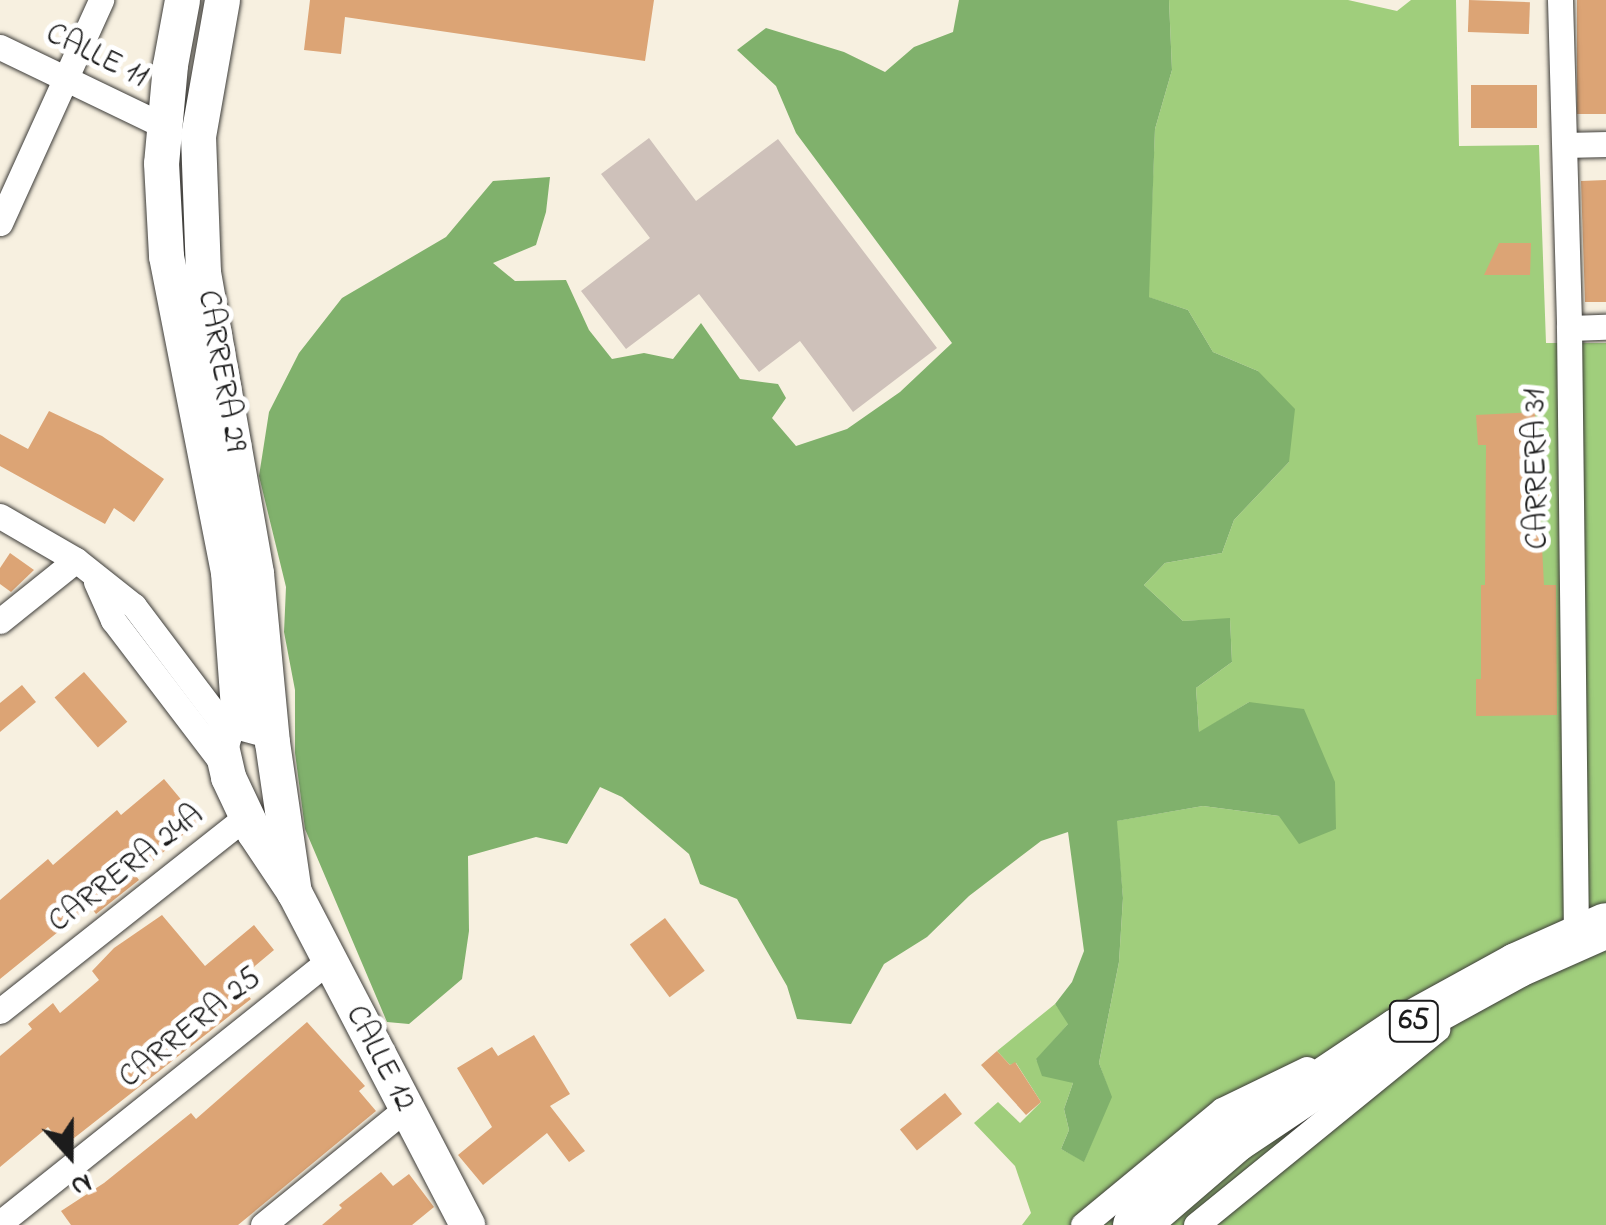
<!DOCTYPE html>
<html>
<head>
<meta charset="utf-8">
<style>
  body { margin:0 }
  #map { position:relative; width:1606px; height:1225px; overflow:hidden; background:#f7f0e0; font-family:"Indie Flower",sans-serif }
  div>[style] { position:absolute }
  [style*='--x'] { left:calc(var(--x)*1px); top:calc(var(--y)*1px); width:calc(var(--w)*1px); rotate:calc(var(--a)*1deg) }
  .industrial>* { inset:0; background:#cec1ba }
  .green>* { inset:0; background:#a0ce7c }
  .forest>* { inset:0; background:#80b16c }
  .building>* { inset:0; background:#dca475; transform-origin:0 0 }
  .roads { filter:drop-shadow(0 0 2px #3d3c39) drop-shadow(0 0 2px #3d3c39) }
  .street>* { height:25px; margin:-12.5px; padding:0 12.5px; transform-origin:12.5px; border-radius:12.5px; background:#fff }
  .secondary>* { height:35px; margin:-17.5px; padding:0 17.5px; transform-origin:17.5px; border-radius:17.5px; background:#fff }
  .highway>* { height:45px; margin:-22.5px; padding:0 22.5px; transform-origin:22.5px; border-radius:22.5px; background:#fff }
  span { translate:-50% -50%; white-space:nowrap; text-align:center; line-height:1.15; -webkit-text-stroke:10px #fff; paint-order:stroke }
  .shield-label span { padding:2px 8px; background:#fff; border:2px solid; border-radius:8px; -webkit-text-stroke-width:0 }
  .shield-label { font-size:30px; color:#1c1c1c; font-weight:700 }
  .street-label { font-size:32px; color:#1c1c1c }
  .north { position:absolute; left:20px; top:1105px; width:100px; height:100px; -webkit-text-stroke:8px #fff; paint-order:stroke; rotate:159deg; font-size:28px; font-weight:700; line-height:40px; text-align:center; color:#1c1c1c }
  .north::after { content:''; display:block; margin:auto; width:35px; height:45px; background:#1c1c1c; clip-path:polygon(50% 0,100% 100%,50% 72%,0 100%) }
</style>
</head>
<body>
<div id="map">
  <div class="industrial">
    <div style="clip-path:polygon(649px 138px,696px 201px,778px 139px,937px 348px,853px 412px,800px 341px,759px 372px,699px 294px,626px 349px,581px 291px,650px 238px,601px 174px)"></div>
  </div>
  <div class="green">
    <div style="clip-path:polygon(1169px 0,1348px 0,1397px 11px,1411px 0,1456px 0,1459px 146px,1539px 145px,1546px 343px,1606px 343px,1606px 1225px,1022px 1225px,1031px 1213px,1015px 1166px,974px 1123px,998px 1102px,1020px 1123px,1041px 1102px,1016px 1063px,1010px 1065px,997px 1051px,1055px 1004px,1069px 1023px,1036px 1060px,1073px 1083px,1064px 1109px,1069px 1130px,1061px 1149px,1084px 1161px,1111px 1097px,1099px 1063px,1119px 962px,1123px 898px,1116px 821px,1203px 806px,1279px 816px,1249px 702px,1199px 733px,1196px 688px,1232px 662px,1230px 619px,1183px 621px,1144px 585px,1165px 563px,1222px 553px,1234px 520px,1289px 462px,1258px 371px,1213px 352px,1188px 310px,1148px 297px,1155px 129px,1172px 70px)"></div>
  </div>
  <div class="forest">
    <div style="clip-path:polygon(959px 0,1169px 0,1172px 70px,1155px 129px,1149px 297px,1188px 310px,1213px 352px,1258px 371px,1295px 409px,1289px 462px,1234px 520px,1222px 553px,1165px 563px,1144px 585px,1183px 621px,1230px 618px,1232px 662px,1196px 688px,1199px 732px,1249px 702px,1304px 709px,1335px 782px,1336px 829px,1299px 844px,1279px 816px,1203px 806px,1117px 821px,1123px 898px,1119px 962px,1099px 1063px,1112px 1097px,1084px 1162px,1061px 1149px,1069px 1130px,1064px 1109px,1073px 1083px,1042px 1076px,1036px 1059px,1068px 1024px,1055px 1004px,1072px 982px,1084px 951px,1068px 832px,1041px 841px,969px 896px,927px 937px,884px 964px,851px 1024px,797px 1019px,787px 986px,737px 899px,700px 884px,689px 854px,622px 797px,600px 787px,567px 844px,536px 837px,468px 856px,469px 931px,462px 979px,409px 1024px,387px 1022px,305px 829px,295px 753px,295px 690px,284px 632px,286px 587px,259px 476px,269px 412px,299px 353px,342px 298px,446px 237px,493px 181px,550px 177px,546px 212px,536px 245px,493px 263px,515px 281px,566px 280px,589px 330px,612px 359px,644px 353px,673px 359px,701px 323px,740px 379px,778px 384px,786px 398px,772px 418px,796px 446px,847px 429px,900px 392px,952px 343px,796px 133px,776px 86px,737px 50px,766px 28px,844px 52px,885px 72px,914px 47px,953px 32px)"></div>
  </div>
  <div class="building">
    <div style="clip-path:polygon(310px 0,654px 0,645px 61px,345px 17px,341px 54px,304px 50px)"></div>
    <div style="left:1469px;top:0;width:61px;height:32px;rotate:2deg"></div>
    <div style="left:1577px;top:0;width:29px;height:114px"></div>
    <div style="left:1537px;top:85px;width:43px;height:66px;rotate:90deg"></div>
    <div style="clip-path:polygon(1606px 180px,1606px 302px,1585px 302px,1581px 181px)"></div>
    <div style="clip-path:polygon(1499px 243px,1531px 243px,1530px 275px,1484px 275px)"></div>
    <div style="clip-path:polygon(49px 411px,102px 436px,164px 479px,134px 522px,114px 508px,105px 524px,0 466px,0 434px,28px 449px)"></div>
    <div style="clip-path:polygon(1535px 412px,1544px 585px,1556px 585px,1557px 715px,1476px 716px,1476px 679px,1481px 679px,1481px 585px,1485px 585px,1486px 445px,1478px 445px,1476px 415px)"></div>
    <div style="clip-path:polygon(10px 553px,34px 570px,11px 592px,0 584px,0 568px)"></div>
    <div style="left:84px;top:672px;width:66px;height:39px;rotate:49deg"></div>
    <div style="clip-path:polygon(22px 685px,36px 702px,0 732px,0 703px)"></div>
    <div style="clip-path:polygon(164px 779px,199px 821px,136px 876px,139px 880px,96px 914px,90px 906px,0 979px,0 900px,48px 859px,53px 865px,117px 810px,121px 815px)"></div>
    <div style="clip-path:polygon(162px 915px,205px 966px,254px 925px,274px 950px,236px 982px,251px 999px,64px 1146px,48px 1127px,0 1167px,0 1056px,32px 1029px,28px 1024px,53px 1003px,60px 1013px,99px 980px,92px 971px,114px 948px)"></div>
    <div style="left:665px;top:918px;width:66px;height:44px;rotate:53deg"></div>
    <div style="clip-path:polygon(307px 1022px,365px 1086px,359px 1091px,376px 1111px,238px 1225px,71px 1225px,61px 1211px,104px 1183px,191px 1113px,196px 1119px)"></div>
    <div style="clip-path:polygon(534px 1035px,570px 1094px,550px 1106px,585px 1151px,569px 1162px,547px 1133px,483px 1185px,458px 1155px,492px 1127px,457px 1068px,492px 1047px,498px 1056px)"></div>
    <div style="clip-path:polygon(997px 1051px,1010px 1065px,1015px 1062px,1041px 1102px,1026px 1115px,981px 1065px)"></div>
    <div style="left:945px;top:1093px;width:27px;height:58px;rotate:51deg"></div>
    <div style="clip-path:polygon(381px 1172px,393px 1186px,409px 1174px,434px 1207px,412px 1225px,322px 1225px,342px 1208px,339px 1205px)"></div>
  </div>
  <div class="roads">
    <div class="street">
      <div style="--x:1560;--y:0;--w:328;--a:88.4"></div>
      <div style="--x:1569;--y:328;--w:610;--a:89.34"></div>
      <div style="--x:0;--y:47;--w:182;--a:25.7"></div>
      <div style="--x:1565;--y:145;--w:41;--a:-1.4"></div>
      <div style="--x:0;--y:223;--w:245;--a:-65.6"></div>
      <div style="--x:1569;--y:328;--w:37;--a:-2"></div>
      <div style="--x:0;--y:516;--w:88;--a:30.1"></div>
      <div style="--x:76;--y:560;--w:74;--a:38.4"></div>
      <div style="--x:134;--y:606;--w:153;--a:53"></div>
      <div style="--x:96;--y:582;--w:42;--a:65.9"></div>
      <div style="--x:113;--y:620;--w:180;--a:52.7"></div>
      <div style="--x:0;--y:621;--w:97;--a:-38.8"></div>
      <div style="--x:0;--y:1011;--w:313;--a:-38.3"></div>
      <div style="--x:0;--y:1223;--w:420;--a:-38.6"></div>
      <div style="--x:263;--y:1225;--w:183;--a:-39.2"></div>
      <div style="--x:1083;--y:1225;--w:180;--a:-39.6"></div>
      <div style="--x:1222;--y:1110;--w:94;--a:-25.8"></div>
      <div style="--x:1196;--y:1225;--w:311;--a:-39.1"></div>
    </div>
    <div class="secondary">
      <div style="--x:182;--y:0;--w:66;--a:100.5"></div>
      <div style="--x:170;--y:65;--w:98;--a:95.2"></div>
      <div style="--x:161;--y:163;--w:93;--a:86.9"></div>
      <div style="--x:166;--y:256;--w:322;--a:78.9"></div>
      <div style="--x:228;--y:572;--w:150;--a:85.8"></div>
      <div style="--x:222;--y:0;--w:138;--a:100"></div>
      <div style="--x:198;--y:136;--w:136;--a:87.9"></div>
      <div style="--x:203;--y:272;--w:306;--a:80"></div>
      <div style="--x:256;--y:573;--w:170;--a:84.6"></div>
      <div style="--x:272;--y:742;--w:152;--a:81.7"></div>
      <div style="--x:258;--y:727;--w:20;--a:-165"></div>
      <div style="--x:239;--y:722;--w:14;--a:155"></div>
      <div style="--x:226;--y:728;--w:19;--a:106"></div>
      <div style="--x:221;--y:746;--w:32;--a:77"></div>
      <div style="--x:228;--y:777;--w:61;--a:64.7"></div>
      <div style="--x:254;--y:832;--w:72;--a:56.3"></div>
      <div style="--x:294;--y:892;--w:375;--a:62.5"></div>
    </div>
    <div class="highway">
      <div style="--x:1135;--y:1225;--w:132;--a:-40.7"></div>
      <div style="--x:1235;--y:1139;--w:196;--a:-33.8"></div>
      <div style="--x:1398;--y:1030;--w:135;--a:-28.8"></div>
      <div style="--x:1516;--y:965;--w:98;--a:-24"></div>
    </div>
  </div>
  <div class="shield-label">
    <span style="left:1414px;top:1021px">65</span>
  </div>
  <div class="street-label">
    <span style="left:96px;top:57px;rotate:26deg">CALLE 11</span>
    <span style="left:220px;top:371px;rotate:80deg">CARRERA 29</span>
    <span style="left:1538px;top:469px;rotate:-91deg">CARRERA 31</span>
    <span style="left:127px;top:870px;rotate:-38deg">CARRERA 24A</span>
    <span style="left:191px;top:1029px;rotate:-39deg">CARRERA 25</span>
    <span style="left:379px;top:1059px;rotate:62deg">CALLE 12</span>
  </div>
  <div class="north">N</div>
</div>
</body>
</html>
